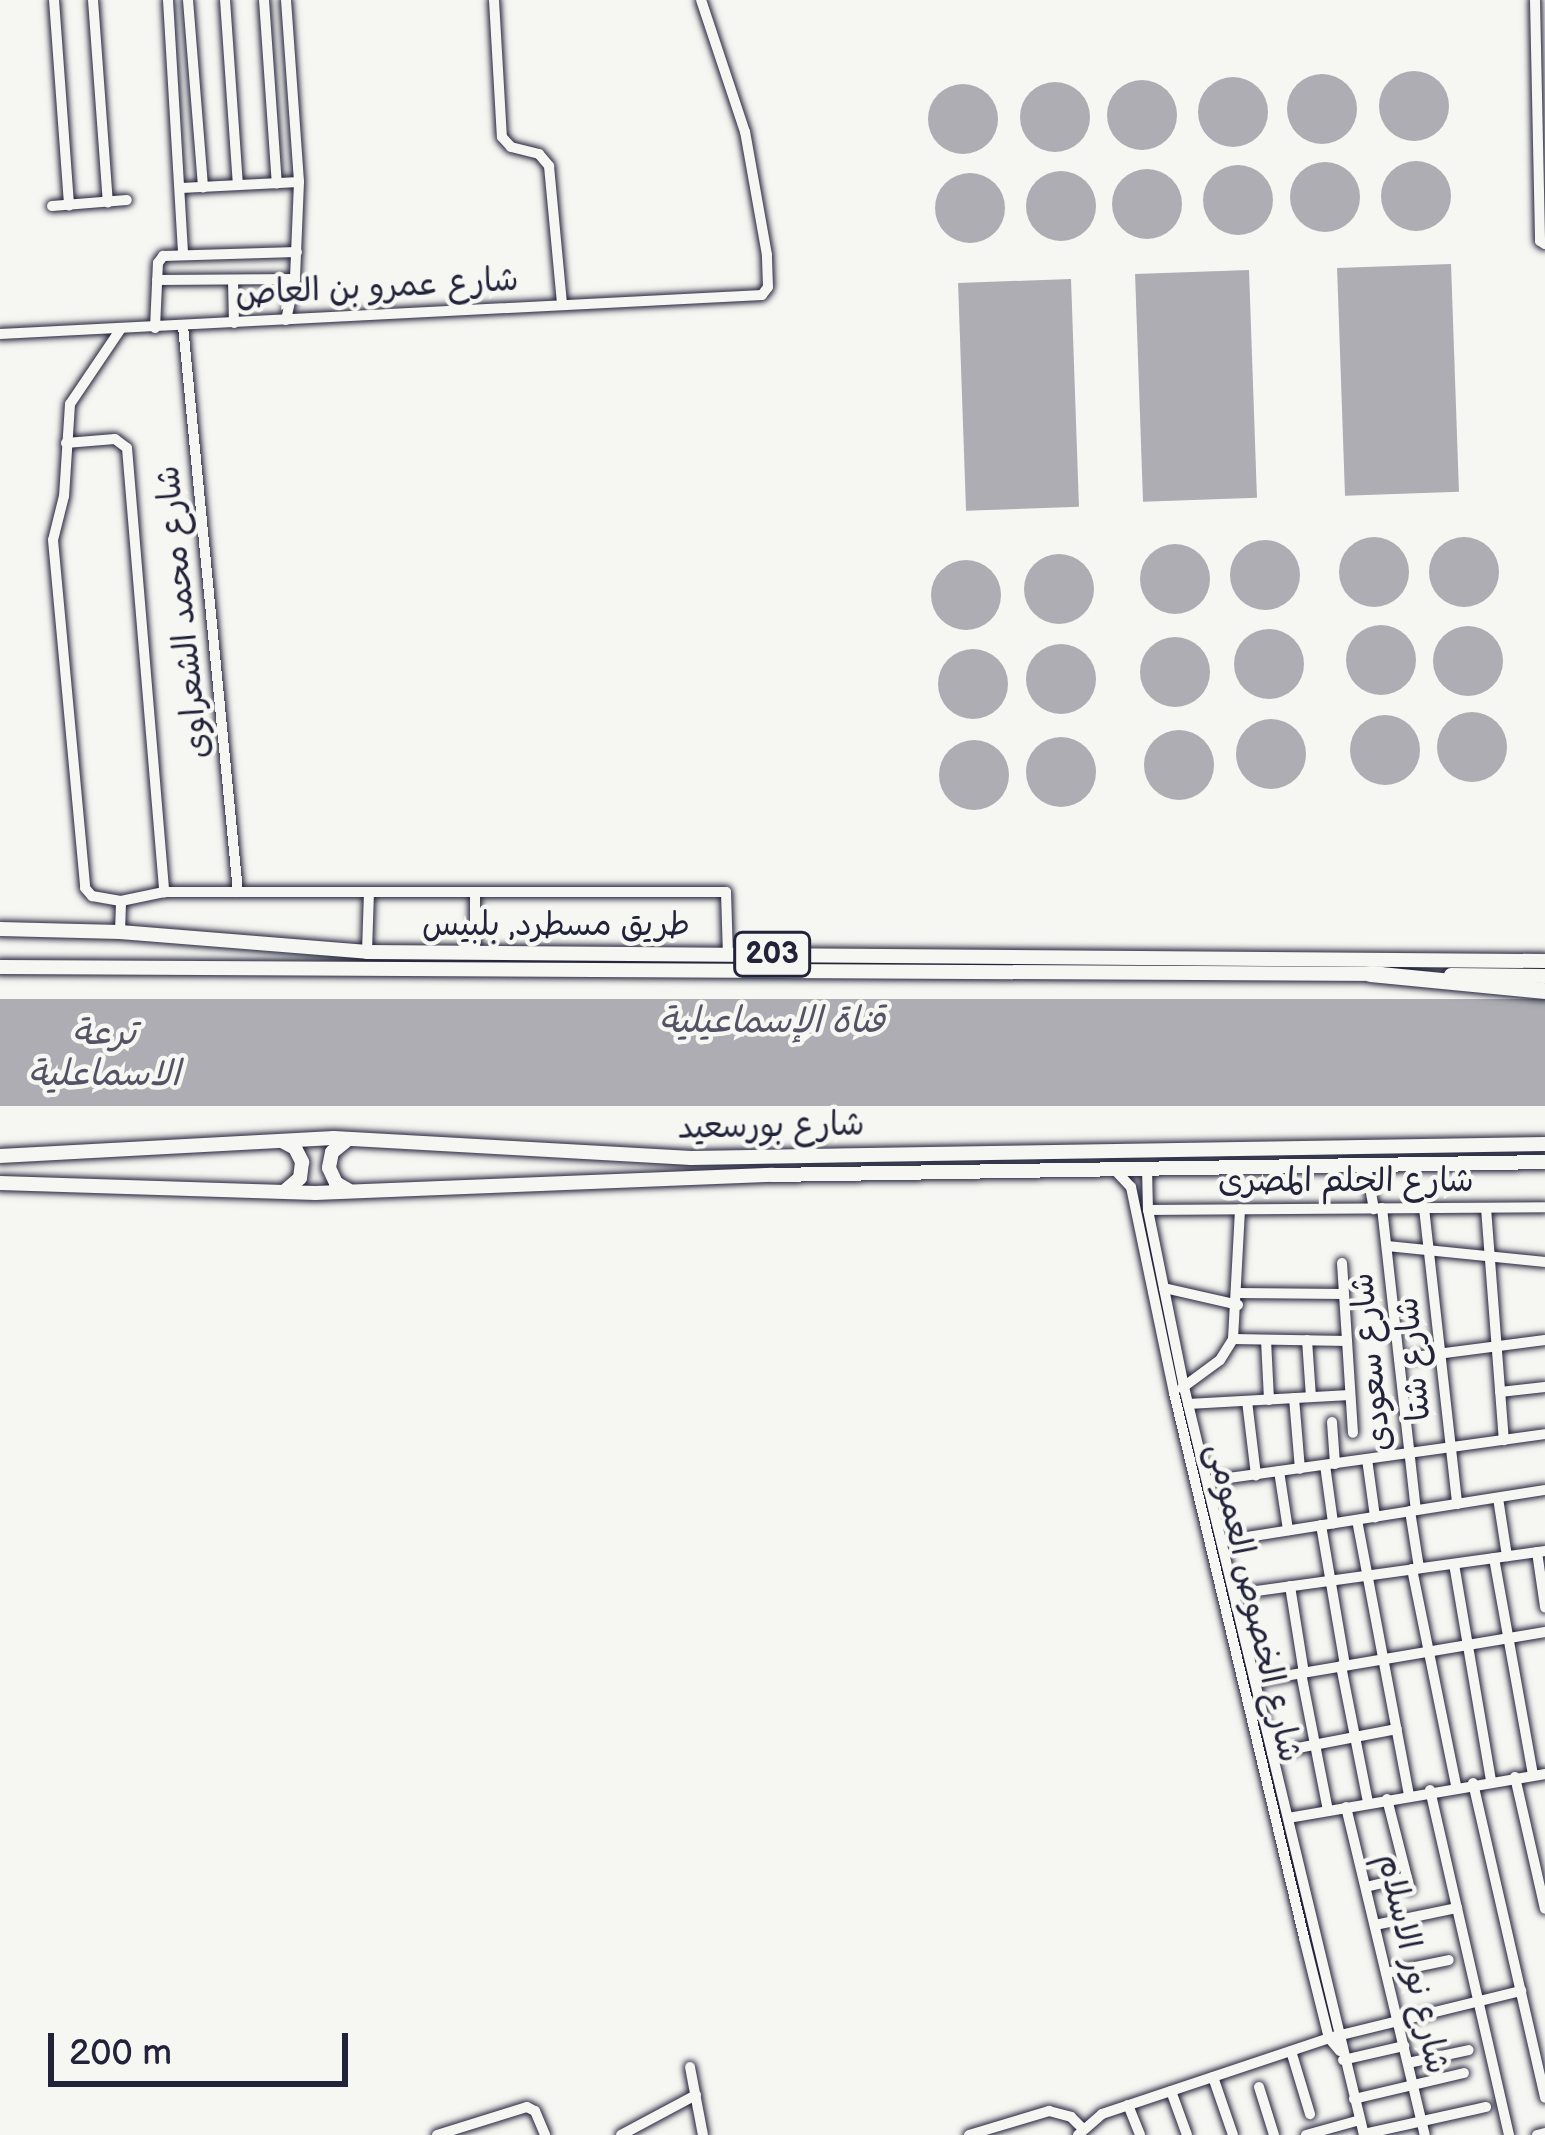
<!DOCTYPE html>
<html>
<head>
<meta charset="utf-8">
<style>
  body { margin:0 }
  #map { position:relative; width:1545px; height:2135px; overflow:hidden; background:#f6f6f2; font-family:"Balsamiq Sans","Playpen Sans Arabic",sans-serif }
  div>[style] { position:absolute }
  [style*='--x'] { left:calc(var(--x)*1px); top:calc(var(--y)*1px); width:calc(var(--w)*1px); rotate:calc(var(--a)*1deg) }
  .water>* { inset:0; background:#adadb3; transform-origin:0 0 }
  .round { border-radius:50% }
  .roads { filter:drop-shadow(0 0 3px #22223b) drop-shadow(0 0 3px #22223b) }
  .minor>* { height:10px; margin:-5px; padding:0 5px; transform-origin:5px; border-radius:5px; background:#f6f6f2 }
  .major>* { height:14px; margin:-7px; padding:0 7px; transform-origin:7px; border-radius:7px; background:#f6f6f2 }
  .highway>* { height:16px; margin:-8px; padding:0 8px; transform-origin:8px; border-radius:8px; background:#f6f6f2 }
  span { translate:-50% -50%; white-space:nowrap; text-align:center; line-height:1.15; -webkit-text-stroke:9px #f6f6f2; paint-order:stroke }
  .shield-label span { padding:3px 9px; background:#f6f6f2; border:3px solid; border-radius:9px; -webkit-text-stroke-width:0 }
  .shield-label { font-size:30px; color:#22223b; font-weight:700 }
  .street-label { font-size:33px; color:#22223b }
  .water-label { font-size:36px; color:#535365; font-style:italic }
  .scale { position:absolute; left:48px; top:2033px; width:300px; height:54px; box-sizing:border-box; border:6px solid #22223b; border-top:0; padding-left:15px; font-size:36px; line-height:42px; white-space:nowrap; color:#22223b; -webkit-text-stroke:9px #f6f6f2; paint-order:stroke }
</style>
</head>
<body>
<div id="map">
  <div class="water">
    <div class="round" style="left:1379px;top:71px;width:70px;height:70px"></div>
    <div class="round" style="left:1287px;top:74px;width:70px;height:70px"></div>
    <div class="round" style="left:1198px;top:77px;width:70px;height:70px"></div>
    <div class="round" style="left:1107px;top:80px;width:70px;height:70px"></div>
    <div class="round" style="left:1020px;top:82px;width:70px;height:70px"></div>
    <div class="round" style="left:928px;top:84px;width:70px;height:70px"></div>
    <div class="round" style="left:1381px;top:161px;width:70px;height:70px"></div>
    <div class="round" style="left:1290px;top:162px;width:70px;height:70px"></div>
    <div class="round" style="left:1203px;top:165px;width:70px;height:70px"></div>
    <div class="round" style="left:1112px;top:169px;width:70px;height:70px"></div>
    <div class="round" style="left:1026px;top:171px;width:70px;height:70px"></div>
    <div class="round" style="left:935px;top:173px;width:70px;height:70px"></div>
    <div style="left:1451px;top:264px;width:228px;height:114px;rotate:88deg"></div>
    <div style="left:1249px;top:270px;width:228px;height:114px;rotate:88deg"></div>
    <div style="left:1071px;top:279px;width:228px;height:113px;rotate:88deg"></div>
    <div class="round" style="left:1429px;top:537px;width:70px;height:70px"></div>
    <div class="round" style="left:1339px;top:537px;width:70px;height:70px"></div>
    <div class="round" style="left:1230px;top:540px;width:70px;height:70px"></div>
    <div class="round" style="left:1140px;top:544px;width:70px;height:70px"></div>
    <div class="round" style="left:1024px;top:554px;width:70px;height:70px"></div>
    <div class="round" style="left:931px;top:560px;width:70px;height:70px"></div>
    <div class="round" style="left:1346px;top:625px;width:70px;height:70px"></div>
    <div class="round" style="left:1433px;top:626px;width:70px;height:70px"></div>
    <div class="round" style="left:1234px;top:629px;width:70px;height:70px"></div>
    <div class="round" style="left:1140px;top:637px;width:70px;height:70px"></div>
    <div class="round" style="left:1026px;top:644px;width:70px;height:70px"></div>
    <div class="round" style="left:938px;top:649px;width:70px;height:70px"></div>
    <div class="round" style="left:1437px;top:712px;width:70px;height:70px"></div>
    <div class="round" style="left:1350px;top:715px;width:70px;height:70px"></div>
    <div class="round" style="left:1236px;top:719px;width:70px;height:70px"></div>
    <div class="round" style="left:1144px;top:730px;width:70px;height:70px"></div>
    <div class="round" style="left:1026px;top:737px;width:70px;height:70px"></div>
    <div class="round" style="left:939px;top:740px;width:70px;height:70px"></div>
    <div style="left:0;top:999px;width:1545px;height:107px"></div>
  </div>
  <div class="roads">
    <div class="minor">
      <div style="--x:54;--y:0;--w:206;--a:85.8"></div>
      <div style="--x:93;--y:0;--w:203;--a:85.8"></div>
      <div style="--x:168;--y:0;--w:254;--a:86.6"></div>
      <div style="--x:188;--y:0;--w:188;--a:85.4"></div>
      <div style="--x:225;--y:0;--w:185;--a:86"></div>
      <div style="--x:264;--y:0;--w:184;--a:86"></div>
      <div style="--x:286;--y:0;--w:182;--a:85.9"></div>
      <div style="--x:299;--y:182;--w:97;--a:92.4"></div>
      <div style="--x:295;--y:279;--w:42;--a:102.4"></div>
      <div style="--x:494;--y:0;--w:137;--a:86.7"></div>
      <div style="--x:502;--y:137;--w:13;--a:48"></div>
      <div style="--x:511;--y:147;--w:29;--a:14"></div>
      <div style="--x:539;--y:154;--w:16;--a:50"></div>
      <div style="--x:549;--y:166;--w:139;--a:84.6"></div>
      <div style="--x:1535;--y:0;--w:241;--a:88.8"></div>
      <div style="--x:1540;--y:241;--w:6;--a:31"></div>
      <div style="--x:181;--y:188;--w:118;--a:-2.9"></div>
      <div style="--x:52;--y:206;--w:75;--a:-4.6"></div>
      <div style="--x:157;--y:280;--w:138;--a:-0.4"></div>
      <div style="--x:233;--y:280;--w:43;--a:88.7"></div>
      <div style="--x:183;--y:326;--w:569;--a:84.45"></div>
      <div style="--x:155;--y:328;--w:65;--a:-87.4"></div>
      <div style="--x:158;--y:263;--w:9;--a:-54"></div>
      <div style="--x:163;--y:256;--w:134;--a:-1.7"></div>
      <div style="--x:120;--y:330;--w:89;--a:124"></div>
      <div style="--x:70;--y:404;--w:92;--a:93.7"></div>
      <div style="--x:64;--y:496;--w:45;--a:104"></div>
      <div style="--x:53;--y:540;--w:349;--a:84.7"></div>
      <div style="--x:85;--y:888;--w:11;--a:49"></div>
      <div style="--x:92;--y:896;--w:29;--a:10"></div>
      <div style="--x:121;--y:901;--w:44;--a:-11.8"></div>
      <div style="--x:164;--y:892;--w:562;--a:0"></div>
      <div style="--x:726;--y:892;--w:62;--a:88.2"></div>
      <div style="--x:0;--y:334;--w:763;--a:-2.93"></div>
      <div style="--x:762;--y:295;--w:10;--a:-53"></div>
      <div style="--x:768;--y:287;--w:32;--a:-92"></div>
      <div style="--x:767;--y:255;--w:125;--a:-100.1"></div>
      <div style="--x:745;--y:132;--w:139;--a:-108.4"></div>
      <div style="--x:66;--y:443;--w:49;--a:-4.7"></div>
      <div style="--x:115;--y:439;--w:15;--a:37"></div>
      <div style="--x:127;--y:448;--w:446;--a:85.2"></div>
      <div style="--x:475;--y:893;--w:59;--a:90"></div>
      <div style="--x:120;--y:932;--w:31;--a:-88"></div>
      <div style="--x:367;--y:952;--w:60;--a:-88.1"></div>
      <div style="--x:1366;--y:1166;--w:44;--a:79.5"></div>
      <div style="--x:1147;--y:1167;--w:43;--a:88.7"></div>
      <div style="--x:1148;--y:1210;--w:181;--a:78.5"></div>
      <div style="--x:1184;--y:1387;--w:769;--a:76.47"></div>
      <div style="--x:1115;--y:1170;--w:23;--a:47"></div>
      <div style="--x:1131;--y:1187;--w:210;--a:78.2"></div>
      <div style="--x:1174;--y:1393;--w:560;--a:76.58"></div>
      <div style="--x:1304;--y:1938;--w:103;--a:76"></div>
      <div style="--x:1329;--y:2038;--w:17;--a:50"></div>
      <div style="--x:1382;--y:1208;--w:304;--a:83.6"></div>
      <div style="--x:1424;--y:1208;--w:298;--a:83.6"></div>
      <div style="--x:1486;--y:1208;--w:233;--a:85.6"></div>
      <div style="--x:1148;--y:1210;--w:397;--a:-0.4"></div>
      <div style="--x:1387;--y:1246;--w:159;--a:5.8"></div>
      <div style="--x:1342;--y:1263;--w:170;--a:86.3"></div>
      <div style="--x:1164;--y:1288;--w:76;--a:12.9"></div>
      <div style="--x:1238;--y:1293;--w:106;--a:0.5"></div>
      <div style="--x:1233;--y:1339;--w:114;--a:1"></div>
      <div style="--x:1266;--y:1340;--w:60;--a:87.1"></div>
      <div style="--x:1307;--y:1340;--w:57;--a:86"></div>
      <div style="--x:1399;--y:1359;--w:147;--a:-7.4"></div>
      <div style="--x:1182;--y:1388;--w:47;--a:-36.4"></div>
      <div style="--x:1220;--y:1360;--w:25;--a:-58"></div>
      <div style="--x:1233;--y:1339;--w:130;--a:-86.9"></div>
      <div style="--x:1500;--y:1392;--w:45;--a:-6.3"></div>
      <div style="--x:1294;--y:1398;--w:71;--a:85.2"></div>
      <div style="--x:1247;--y:1401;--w:75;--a:83.1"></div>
      <div style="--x:1188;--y:1404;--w:162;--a:-3.2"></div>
      <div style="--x:1332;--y:1422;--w:42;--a:85.9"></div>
      <div style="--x:1367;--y:1459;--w:59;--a:82.1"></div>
      <div style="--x:1325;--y:1465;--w:59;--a:82.1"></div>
      <div style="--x:1279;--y:1471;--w:60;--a:81.3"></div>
      <div style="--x:1207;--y:1481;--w:341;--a:-7.9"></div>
      <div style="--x:1498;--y:1498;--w:59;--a:81.2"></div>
      <div style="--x:1410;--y:1511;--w:58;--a:81"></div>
      <div style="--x:1357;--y:1520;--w:279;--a:79.3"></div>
      <div style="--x:1321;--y:1525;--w:143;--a:80.3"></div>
      <div style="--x:1222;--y:1541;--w:327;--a:-9"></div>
      <div style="--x:1537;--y:1552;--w:56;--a:81.7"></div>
      <div style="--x:1494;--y:1558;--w:220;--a:79.8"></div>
      <div style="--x:1454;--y:1564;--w:219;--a:80.3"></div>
      <div style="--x:1412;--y:1569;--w:220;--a:78.5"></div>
      <div style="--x:1290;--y:1586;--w:88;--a:80.9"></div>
      <div style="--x:1235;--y:1594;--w:313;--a:-7.9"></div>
      <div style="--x:1341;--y:1666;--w:139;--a:78.8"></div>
      <div style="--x:1301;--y:1673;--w:140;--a:78.9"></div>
      <div style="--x:1255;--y:1681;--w:294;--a:-9.6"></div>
      <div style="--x:1272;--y:1753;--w:127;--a:-10.9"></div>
      <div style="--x:1515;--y:1777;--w:135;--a:77.2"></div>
      <div style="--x:1473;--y:1783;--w:323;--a:77.1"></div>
      <div style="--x:1430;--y:1790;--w:354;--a:77.1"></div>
      <div style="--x:1387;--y:1799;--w:93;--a:75.7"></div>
      <div style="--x:1346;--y:1807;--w:337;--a:76.5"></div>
      <div style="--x:1288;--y:1818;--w:261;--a:-9.7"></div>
      <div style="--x:1366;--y:1887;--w:42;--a:-13.7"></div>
      <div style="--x:1375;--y:1925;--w:84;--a:-11.7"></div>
      <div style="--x:1386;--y:1973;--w:64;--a:-11.7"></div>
      <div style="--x:1291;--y:2051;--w:66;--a:73.2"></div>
      <div style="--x:1343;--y:2060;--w:63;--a:-12.9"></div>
      <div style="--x:1408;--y:2063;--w:62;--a:-12"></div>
      <div style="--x:690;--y:2067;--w:69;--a:79.2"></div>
      <div style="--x:1213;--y:2077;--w:61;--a:71"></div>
      <div style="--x:1259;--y:2087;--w:50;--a:72.6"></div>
      <div style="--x:1171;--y:2091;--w:47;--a:70"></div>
      <div style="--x:1354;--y:2099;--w:113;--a:-13.3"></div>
      <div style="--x:1128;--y:2105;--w:32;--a:68"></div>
      <div style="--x:1364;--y:2134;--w:125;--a:-12.5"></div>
      <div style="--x:437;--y:2135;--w:94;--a:-17.3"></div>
      <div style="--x:527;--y:2107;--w:9;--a:27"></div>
      <div style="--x:535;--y:2111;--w:26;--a:67"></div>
      <div style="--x:621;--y:2135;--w:85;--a:-28.1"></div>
      <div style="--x:969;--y:2135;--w:84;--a:-16.7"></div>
      <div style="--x:1049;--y:2111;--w:23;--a:15"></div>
      <div style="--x:1071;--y:2117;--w:16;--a:45"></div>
      <div style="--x:1078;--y:2135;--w:32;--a:-41"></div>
      <div style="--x:1102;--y:2114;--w:239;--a:-18.5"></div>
      <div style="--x:1329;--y:2038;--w:198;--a:-13.8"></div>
      <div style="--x:1306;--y:2135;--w:56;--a:-15.5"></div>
      <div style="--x:1537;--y:2135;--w:8;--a:-14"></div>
    </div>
    <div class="major">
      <div style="--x:0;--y:929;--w:120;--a:1.4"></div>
      <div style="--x:120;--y:932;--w:248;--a:4.6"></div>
      <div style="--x:367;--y:952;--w:1178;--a:0.44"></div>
      <div style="--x:0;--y:967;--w:1381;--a:0.29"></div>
      <div style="--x:1451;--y:975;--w:94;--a:0.6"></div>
      <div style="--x:347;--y:1140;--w:19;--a:141"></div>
      <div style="--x:332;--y:1152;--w:16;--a:101"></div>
      <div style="--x:329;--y:1168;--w:17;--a:65"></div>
      <div style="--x:336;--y:1183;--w:14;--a:30"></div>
      <div style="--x:282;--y:1141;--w:15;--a:28"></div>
      <div style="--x:295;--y:1148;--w:16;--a:63"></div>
      <div style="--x:302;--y:1162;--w:16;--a:97"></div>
      <div style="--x:300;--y:1178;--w:20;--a:139"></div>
      <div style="--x:0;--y:1156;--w:334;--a:-3.1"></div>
      <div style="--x:334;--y:1138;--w:358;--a:3.2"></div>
      <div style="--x:691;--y:1158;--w:854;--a:-0.94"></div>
      <div style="--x:0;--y:1183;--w:316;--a:1.8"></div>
      <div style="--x:316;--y:1193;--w:456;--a:-2.3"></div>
      <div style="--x:772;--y:1175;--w:773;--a:-0.96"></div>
    </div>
    <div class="highway">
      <div style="--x:1371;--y:974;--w:175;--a:5.6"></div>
    </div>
  </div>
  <div class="shield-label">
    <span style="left:772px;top:954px">203</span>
  </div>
  <div class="street-label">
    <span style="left:377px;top:288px;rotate:-3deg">شارع عمرو بن العاص</span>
    <span style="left:184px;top:612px;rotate:-96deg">شارع محمد الشعراوى</span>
    <span style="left:556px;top:926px">طريق مسطرد, بلبيس</span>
    <span style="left:771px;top:1127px;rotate:-1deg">شارع بورسعيد</span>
    <span style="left:1346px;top:1182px">شارع الحلم المصرى</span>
    <span style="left:1414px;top:1359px;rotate:-96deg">شارع شتا</span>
    <span style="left:1372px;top:1362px;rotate:-96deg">شارع سعودى</span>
    <span style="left:1253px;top:1603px;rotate:77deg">شارع الخصوص العمومى</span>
    <span style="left:1412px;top:1964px;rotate:77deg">شارع نور الاسلام</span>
  </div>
  <div class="water-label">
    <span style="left:772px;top:1022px">قناة الإسماعيلية</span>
    <span style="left:104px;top:1054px">ترعة<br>الاسماعلية</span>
  </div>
  <div class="scale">200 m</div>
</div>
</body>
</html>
